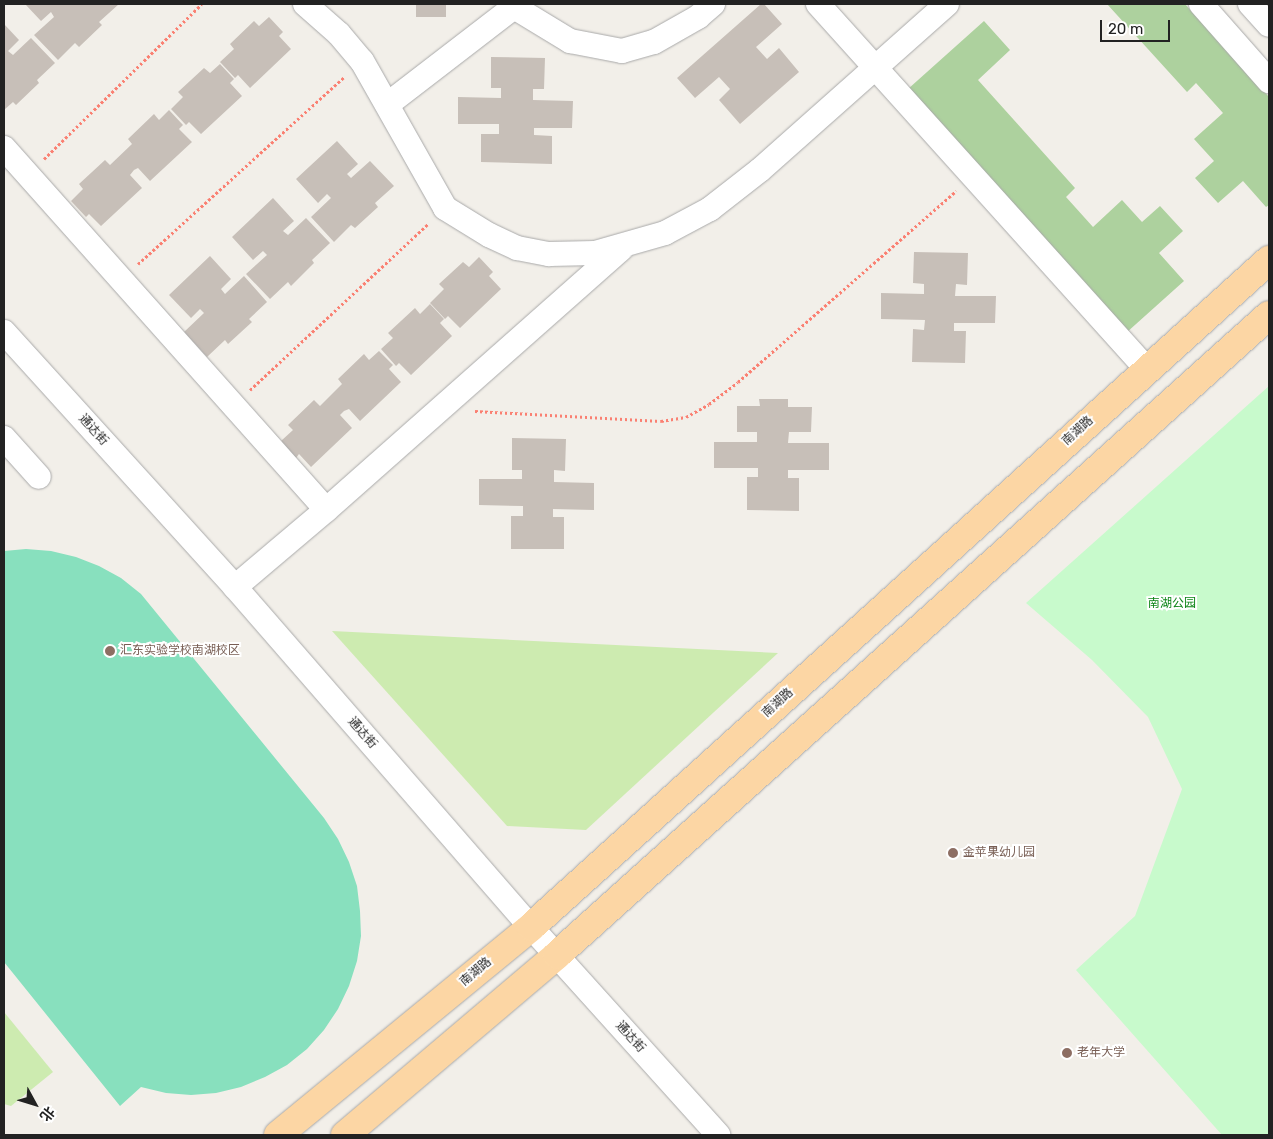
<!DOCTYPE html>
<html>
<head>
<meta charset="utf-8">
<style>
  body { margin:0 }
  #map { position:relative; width:1273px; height:1139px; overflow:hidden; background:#f2efe9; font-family:Rubik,"Noto Sans SC",sans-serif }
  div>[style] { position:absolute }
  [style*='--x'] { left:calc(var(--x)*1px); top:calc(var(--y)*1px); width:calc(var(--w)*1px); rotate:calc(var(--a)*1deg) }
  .grass>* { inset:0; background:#cdebb0 }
  .forest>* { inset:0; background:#add19e }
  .park>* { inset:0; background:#c8facc }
  .pitch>* { inset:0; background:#88e0be }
  .building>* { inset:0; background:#c7bfb8; transform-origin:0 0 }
  .path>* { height:3px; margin-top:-1.5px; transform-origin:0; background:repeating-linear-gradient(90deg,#fa8072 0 2.5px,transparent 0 5px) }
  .roads { filter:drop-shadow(0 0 1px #a9a9a9) drop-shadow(0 0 1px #a9a9a9) }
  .minor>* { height:24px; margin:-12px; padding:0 12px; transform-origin:12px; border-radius:12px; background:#fff }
  .major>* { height:28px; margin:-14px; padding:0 14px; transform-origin:14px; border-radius:14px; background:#fcd6a4 }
  .dots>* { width:14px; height:14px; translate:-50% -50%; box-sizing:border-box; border:2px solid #fff; border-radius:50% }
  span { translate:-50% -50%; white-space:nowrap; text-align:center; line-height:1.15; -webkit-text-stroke:4px #fff; paint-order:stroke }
  .street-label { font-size:12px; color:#222 }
  .park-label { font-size:12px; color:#0c8416 }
  .education-label { font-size:12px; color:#785e54 }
  .left { translate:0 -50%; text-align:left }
  .frame { position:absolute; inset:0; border:5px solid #222; pointer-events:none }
  .north { position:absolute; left:10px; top:1079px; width:50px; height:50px; -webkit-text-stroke:4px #fff; paint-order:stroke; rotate:129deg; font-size:14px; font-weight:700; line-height:20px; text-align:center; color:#222 }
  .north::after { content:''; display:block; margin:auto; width:18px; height:22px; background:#222; clip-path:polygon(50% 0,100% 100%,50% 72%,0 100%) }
  .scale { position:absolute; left:1100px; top:20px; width:70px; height:22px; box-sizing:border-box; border:2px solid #222; border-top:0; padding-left:6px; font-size:15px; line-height:18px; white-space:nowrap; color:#222; -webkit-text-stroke:4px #fff; paint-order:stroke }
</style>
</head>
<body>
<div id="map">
  <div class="grass">
    <div style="clip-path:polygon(332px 631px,778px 653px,586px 830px,507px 826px)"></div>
    <div style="clip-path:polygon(4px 1012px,53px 1072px,11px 1106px,4px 1104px)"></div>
  </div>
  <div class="forest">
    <div style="clip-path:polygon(1107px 4px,1185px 4px,1269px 97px,1269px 205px,1266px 207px,1243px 181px,1218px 203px,1195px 178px,1214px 161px,1194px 139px,1223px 113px,1196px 83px,1187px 92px)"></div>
    <div style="clip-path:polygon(984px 21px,1010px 50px,978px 80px,1075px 188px,1066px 197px,1093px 227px,1122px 200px,1142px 222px,1160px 206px,1183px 231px,1159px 253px,1184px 281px,1126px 333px,908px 89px)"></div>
  </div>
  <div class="park">
    <div style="clip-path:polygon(1269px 386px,1269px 1135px,1222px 1135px,1076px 970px,1135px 916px,1182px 789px,1148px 717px,1092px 660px,1026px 603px)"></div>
  </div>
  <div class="pitch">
    <div style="clip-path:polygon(26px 549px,51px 551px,76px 557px,99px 566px,121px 578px,141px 594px,324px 818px,338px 839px,349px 862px,357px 886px,360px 911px,361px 936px,357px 961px,349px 986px,338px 1009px,324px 1030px,307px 1049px,287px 1065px,265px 1077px,241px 1087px,216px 1093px,191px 1095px,166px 1093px,141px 1087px,120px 1106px,4px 962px,4px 551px)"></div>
  </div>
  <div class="building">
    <div style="clip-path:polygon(25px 4px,119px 4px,99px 22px,102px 25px,79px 47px,75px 43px,58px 60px,34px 35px,54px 17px,51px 12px,41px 21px)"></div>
    <div style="left:416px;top:4px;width:30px;height:13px"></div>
    <div style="clip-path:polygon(761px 4px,764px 4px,782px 24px,756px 47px,767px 59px,779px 48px,799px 72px,740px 124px,719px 100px,730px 89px,719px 77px,695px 98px,677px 78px)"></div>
    <div style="clip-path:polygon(269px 17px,283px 32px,279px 36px,291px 49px,250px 88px,238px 75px,235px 78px,220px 62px,234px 49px,230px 44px,254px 21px,259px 26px)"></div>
    <div style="clip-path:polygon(4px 24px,19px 40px,8px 51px,13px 55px,31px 38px,55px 63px,37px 80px,39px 83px,16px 105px,13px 102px,4px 110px)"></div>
    <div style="clip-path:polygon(491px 57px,545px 58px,544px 89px,533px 89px,533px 100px,573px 101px,572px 128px,534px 128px,534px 135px,552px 136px,552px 164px,481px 162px,481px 134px,499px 134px,499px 124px,458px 124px,458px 97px,501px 98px,501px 88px,491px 88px)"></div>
    <div style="clip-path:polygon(220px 64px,234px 79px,230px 83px,242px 96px,201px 134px,189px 122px,186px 125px,171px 109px,183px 97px,178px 92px,204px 68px,210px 73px)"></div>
    <div style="clip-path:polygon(169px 110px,183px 125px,179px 129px,192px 142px,150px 181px,138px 168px,134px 170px,130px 175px,142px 188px,101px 226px,89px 214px,86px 217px,71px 201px,83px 189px,79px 184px,105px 160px,110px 165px,132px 144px,128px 139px,154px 114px,159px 120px)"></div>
    <div style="clip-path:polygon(337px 141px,358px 164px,347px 174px,351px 178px,370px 161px,394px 186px,375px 203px,378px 207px,355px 228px,351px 225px,334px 242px,311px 217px,331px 198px,327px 194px,318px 203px,296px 179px)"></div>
    <div style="clip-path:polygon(273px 198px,294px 221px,283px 231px,288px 235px,306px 218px,330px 243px,312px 260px,314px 263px,291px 286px,288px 282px,270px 299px,246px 274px,267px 255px,263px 251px,253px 260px,232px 237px)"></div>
    <div style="clip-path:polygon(914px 252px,968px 253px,967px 285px,956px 284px,955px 296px,996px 296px,995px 323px,954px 323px,954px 331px,966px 331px,965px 363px,912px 362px,913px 329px,924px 330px,925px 320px,881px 319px,881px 293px,924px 294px,924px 284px,913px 283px)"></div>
    <div style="clip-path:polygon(210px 256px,231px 279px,221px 289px,225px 294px,244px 276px,267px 302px,249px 319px,252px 322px,228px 344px,225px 340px,207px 357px,184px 332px,204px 313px,200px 309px,191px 318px,169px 295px)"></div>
    <div style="clip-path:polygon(479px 257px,493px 272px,489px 276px,501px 289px,460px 328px,448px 316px,445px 319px,430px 303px,444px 289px,439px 284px,463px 262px,469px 267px)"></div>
    <div style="clip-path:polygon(430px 304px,444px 319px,440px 323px,452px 336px,411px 375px,399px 363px,396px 366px,381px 349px,393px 338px,388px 333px,415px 308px,420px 314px)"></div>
    <div style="clip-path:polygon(379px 351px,393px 365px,389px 369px,401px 382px,360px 421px,349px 409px,344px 411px,340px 415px,352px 428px,311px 467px,299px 454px,296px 458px,281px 441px,293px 430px,288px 425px,314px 400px,320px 406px,342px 384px,338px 379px,364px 354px,369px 360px)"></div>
    <div style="clip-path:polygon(759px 399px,788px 399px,788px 407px,812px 407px,811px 432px,789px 432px,788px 443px,829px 443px,829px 470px,788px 470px,788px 478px,799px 478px,799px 511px,747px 510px,747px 477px,758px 477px,758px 468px,714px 468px,714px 442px,757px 442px,757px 432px,737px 432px,737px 406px,760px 406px)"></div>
    <div style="clip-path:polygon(512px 438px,566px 439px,565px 471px,554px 470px,554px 482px,594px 483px,594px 510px,553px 509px,553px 517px,564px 517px,564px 549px,511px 549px,511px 516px,523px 516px,523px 506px,479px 505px,479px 479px,522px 479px,522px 470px,512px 470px)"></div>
  </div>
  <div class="path">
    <div style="--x:44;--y:159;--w:221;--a:-44.5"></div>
    <div style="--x:138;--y:264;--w:278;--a:-42.2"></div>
    <div style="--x:250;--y:390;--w:243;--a:-43"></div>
    <div style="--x:475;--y:411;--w:186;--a:3.1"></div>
    <div style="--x:661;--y:421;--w:25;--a:-9"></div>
    <div style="--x:686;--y:417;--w:26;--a:-29"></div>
    <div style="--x:709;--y:404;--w:36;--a:-37"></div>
    <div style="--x:738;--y:382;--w:290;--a:-41.2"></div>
  </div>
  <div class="roads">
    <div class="minor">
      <div style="--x:305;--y:4;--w:45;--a:41.4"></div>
      <div style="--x:339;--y:34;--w:35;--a:50"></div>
      <div style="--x:362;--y:61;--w:169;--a:60.5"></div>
      <div style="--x:445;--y:208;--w:52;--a:31.5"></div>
      <div style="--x:489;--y:235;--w:31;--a:25"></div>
      <div style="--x:517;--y:248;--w:33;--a:11"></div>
      <div style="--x:549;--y:254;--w:46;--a:-1.2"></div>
      <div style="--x:595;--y:253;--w:73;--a:-15.9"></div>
      <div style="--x:665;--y:233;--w:51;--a:-28.1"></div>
      <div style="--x:710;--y:209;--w:63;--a:-38"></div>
      <div style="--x:760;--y:170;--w:250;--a:-41.6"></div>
      <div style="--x:513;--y:4;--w:3;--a:72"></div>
      <div style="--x:514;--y:7;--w:66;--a:31.3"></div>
      <div style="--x:570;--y:41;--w:53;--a:10.9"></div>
      <div style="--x:622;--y:51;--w:33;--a:-16"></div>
      <div style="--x:654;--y:42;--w:51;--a:-29.6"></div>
      <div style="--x:698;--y:17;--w:20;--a:-41"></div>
      <div style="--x:818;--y:4;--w:491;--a:48"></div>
      <div style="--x:1201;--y:4;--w:103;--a:48.6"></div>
      <div style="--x:1250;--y:4;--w:28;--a:48"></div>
      <div style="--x:388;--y:104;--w:159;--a:-37.6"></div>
      <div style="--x:4;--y:148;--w:484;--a:48.3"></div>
      <div style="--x:4;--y:332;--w:344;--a:47.8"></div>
      <div style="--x:235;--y:587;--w:451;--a:49"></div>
      <div style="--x:531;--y:927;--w:280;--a:48"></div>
      <div style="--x:4;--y:438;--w:52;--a:48.1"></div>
      <div style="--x:235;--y:587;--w:119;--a:-40.2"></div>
      <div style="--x:326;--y:510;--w:394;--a:-41.5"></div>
    </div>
    <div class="major">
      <div style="--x:278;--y:1135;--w:328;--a:-39.4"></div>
      <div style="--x:531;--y:927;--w:995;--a:-42.11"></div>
      <div style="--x:345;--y:1135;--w:278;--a:-40.3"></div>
      <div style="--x:557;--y:955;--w:957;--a:-41.95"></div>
    </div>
  </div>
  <div class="dots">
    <div style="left:110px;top:651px;background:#8d6e63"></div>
    <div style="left:953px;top:853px;background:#8d6e63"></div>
    <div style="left:1067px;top:1053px;background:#8d6e63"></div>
  </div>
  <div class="street-label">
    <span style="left:93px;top:430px;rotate:48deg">通达街</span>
    <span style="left:1078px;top:431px;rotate:-42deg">南湖路</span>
    <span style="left:778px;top:703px;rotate:-42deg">南湖路</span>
    <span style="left:362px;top:733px;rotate:49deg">通达街</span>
    <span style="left:476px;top:972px;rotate:-40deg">南湖路</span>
    <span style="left:630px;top:1037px;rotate:48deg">通达街</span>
  </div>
  <div class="park-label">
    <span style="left:1172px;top:604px">南湖公园</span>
  </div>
  <div class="education-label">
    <span class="left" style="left:120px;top:651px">汇东实验学校南湖校区</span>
    <span class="left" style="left:963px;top:853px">金苹果幼儿园</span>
    <span class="left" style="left:1077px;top:1053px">老年大学</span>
  </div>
  <div class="frame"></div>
  <div class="north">北</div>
  <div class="scale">20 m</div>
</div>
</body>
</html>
